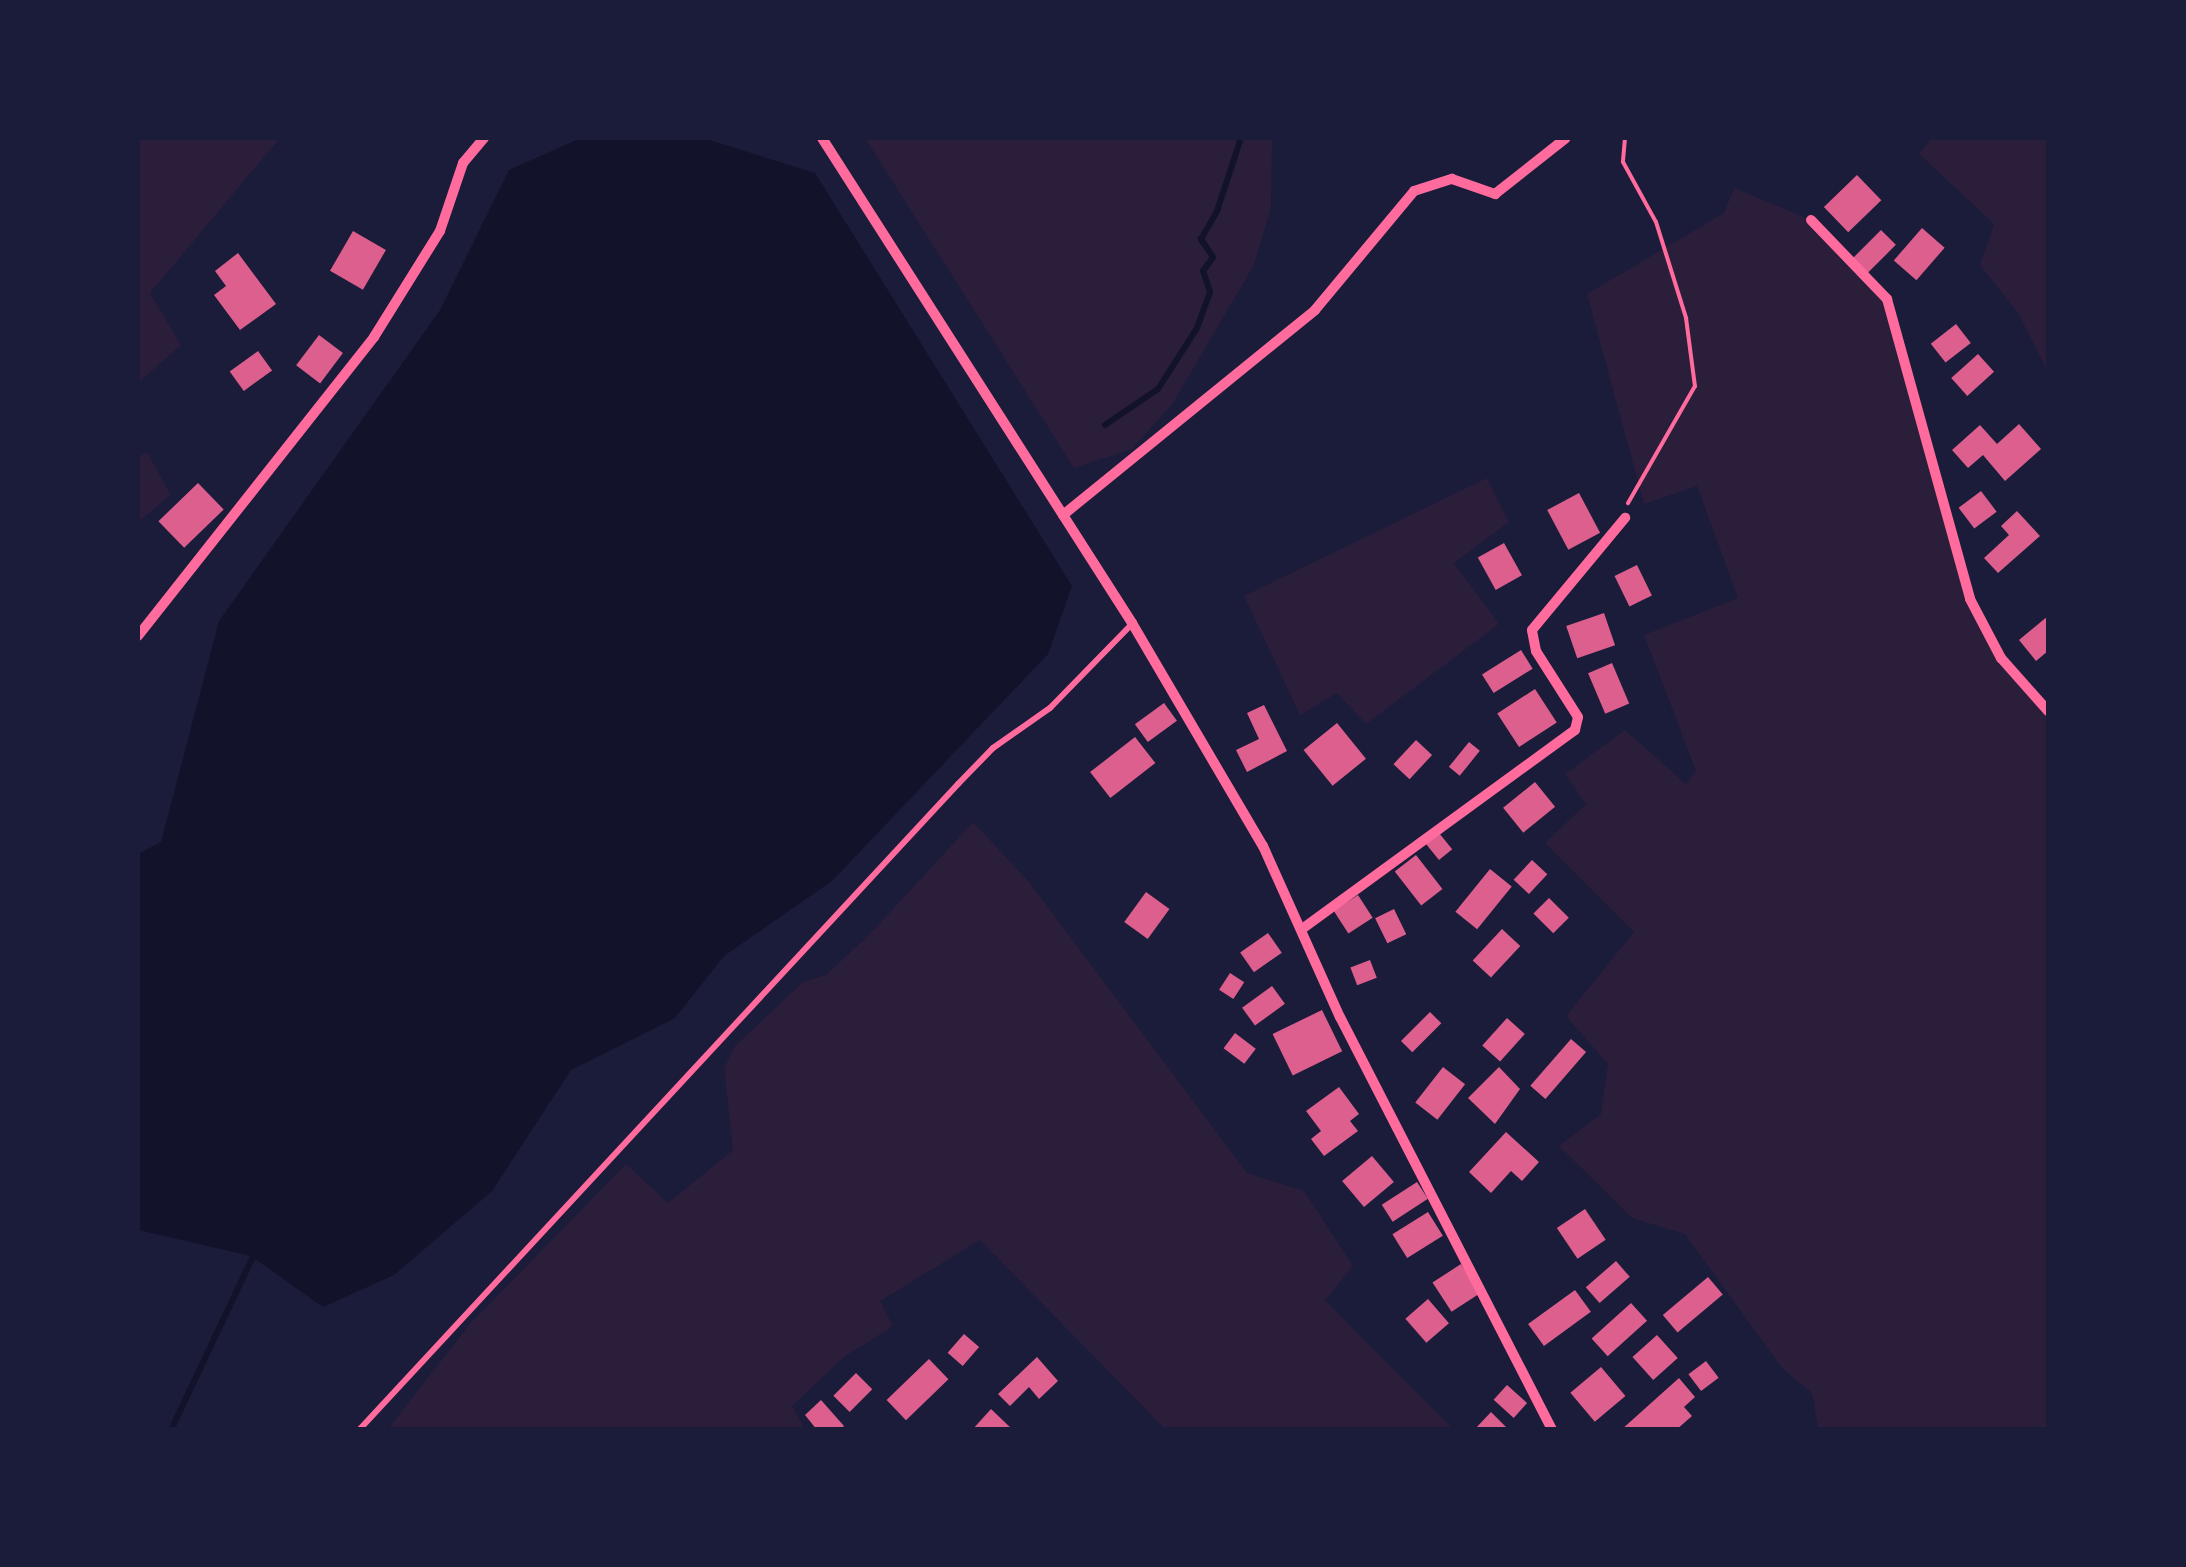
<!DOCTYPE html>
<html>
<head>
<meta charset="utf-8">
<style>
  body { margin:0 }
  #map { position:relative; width:2186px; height:1567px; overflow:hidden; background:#1b1b3a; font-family:"Fira Sans Condensed",sans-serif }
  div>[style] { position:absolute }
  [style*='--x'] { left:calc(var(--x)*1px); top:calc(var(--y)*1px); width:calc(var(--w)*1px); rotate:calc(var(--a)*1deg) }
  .green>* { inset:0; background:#2a1e3b }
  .water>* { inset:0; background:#12122b }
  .stream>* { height:6px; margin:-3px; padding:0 3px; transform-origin:3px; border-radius:3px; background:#12122b }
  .building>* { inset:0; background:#dd5f8e; transform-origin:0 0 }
  .path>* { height:4px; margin:-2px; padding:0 2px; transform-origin:2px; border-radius:2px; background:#ff6b9d }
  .service>* { height:6px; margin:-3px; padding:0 3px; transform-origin:3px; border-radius:3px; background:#ff6b9d }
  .minor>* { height:10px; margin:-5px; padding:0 5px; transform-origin:5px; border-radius:5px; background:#ff6b9d }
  span { translate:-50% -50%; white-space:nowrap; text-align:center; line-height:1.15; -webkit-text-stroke:8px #1b1b3a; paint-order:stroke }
  .frame { position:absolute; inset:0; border:140px solid #1b1b3a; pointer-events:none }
</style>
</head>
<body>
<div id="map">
  <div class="green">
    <div style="clip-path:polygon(138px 138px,280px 138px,150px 293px,181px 345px,138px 383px)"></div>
    <div style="clip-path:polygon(865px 138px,1272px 138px,1271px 207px,1254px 265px,1173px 403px,1132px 449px,1074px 468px)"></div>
    <div style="clip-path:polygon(1932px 138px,2048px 138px,2048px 372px,2018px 313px,1980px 265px,1994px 224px,1919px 154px)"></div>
    <div style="clip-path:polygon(1734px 188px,1811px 220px,1887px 299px,1970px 599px,2001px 658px,2048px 711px,2048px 1429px,1818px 1429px,1812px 1393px,1782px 1368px,1685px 1234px,1632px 1218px,1559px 1146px,1601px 1114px,1608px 1064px,1566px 1016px,1634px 932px,1545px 843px,1586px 804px,1565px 774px,1625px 730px,1686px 784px,1696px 771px,1644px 635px,1738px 598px,1697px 486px,1644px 504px,1587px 294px,1724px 213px)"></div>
    <div style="clip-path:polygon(147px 452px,171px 495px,138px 522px,138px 457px)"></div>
    <div style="clip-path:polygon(1487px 478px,1509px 522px,1454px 563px,1499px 624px,1366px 724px,1337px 693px,1300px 715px,1244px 596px)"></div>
    <div style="clip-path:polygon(973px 822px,1030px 883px,1247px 1173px,1304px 1191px,1353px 1266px,1325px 1300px,1453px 1429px,1165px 1429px,980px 1240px,880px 1301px,893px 1326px,844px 1357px,792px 1406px,805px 1429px,388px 1429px,469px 1325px,626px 1164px,668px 1203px,733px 1150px,724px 1068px,735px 1046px,803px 982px,826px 975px,870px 934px)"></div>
  </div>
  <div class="water">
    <div style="clip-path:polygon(581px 138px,709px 140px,815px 173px,1072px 586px,1048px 654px,832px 881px,724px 956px,675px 1018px,571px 1070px,492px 1191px,394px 1275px,323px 1307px,251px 1256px,138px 1230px,138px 854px,161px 842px,219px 621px,440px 310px,509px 170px)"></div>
  </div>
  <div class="stream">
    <div style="--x:1105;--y:425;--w:64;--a:-34.2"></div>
    <div style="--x:1158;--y:389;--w:72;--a:-57.4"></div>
    <div style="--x:1197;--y:328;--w:38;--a:-70"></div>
    <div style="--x:1210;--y:292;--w:22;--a:-108"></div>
    <div style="--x:1203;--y:271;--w:17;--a:-54"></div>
    <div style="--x:1213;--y:257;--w:22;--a:-124"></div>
    <div style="--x:1201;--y:239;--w:32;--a:-60"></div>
    <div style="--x:1217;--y:211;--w:77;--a:-71.8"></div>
    <div style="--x:171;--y:1430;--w:199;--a:-64.7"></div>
  </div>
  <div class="building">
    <div style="left:1857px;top:175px;width:35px;height:46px;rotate:46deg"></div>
    <div style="left:1922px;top:228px;width:30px;height:43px;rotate:41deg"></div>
    <div style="left:1881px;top:230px;width:21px;height:41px;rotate:45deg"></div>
    <div style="left:353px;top:231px;width:38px;height:46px;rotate:30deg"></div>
    <div style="clip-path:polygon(238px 253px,276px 304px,240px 330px,214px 295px,226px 286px,215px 271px)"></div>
    <div style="left:1956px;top:324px;width:24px;height:32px;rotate:52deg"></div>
    <div style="left:319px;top:335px;width:30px;height:38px;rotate:37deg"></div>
    <div style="left:258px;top:351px;width:24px;height:35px;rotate:54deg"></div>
    <div style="left:1978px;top:354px;width:24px;height:36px;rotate:48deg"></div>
    <div style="clip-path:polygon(2019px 424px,2041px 449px,2005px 481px,1983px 455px,1968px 468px,1952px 450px,1980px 425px,1997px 444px)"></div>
    <div style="left:198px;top:483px;width:37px;height:55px;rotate:46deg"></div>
    <div style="left:1981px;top:491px;width:26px;height:28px;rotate:53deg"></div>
    <div style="left:1579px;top:493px;width:45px;height:36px;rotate:62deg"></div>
    <div style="clip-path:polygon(2017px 511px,2040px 536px,1998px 573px,1984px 558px,2009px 535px,2001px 526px)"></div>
    <div style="left:1504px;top:543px;width:37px;height:30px;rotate:61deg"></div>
    <div style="left:1637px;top:565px;width:34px;height:25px;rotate:64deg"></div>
    <div style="left:1604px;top:613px;width:34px;height:40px;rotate:71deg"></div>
    <div style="clip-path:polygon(2048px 616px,2048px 651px,2036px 661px,2019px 640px)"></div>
    <div style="left:1521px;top:650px;width:22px;height:46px;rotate:58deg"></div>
    <div style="left:1612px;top:663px;width:44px;height:26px;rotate:67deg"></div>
    <div style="left:1535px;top:689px;width:40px;height:45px;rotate:57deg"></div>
    <div style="left:1164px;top:703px;width:22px;height:36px;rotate:54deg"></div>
    <div style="clip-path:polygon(1264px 705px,1287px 751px,1247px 772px,1236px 750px,1259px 739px,1247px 713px)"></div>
    <div style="left:1337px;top:723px;width:46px;height:43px;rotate:51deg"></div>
    <div style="left:1135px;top:737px;width:33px;height:57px;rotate:52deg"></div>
    <div style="left:1416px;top:740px;width:22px;height:33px;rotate:43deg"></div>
    <div style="left:1469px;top:742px;width:14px;height:32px;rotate:39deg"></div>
    <div style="left:1535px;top:782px;width:32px;height:41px;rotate:51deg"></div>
    <div style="left:1439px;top:833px;width:21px;height:17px;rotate:51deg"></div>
    <div style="left:1416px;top:855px;width:43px;height:27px;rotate:52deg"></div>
    <div style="left:1532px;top:860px;width:21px;height:27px;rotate:43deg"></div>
    <div style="left:1490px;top:869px;width:28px;height:55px;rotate:39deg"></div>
    <div style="left:1146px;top:892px;width:29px;height:37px;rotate:36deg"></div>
    <div style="left:1358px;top:895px;width:27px;height:29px;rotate:57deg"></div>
    <div style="left:1549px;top:898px;width:28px;height:22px;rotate:45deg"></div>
    <div style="left:1394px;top:909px;width:28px;height:21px;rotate:64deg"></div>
    <div style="left:1502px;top:929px;width:25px;height:43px;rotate:43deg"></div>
    <div style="left:1268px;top:933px;width:24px;height:34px;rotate:55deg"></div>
    <div style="left:1370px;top:960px;width:19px;height:21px;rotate:69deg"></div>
    <div style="left:1230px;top:973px;width:17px;height:20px;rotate:33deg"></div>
    <div style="left:1272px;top:986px;width:22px;height:37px;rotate:54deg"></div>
    <div style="left:1322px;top:1010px;width:46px;height:55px;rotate:64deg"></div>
    <div style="left:1430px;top:1012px;width:16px;height:41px;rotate:45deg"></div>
    <div style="left:1507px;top:1018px;width:24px;height:37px;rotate:42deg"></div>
    <div style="left:1235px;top:1033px;width:26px;height:19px;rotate:37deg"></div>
    <div style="left:1571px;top:1039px;width:20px;height:62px;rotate:41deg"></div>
    <div style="left:1443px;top:1067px;width:28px;height:45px;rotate:38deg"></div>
    <div style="clip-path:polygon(1499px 1067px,1520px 1089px,1495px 1124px,1468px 1098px)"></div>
    <div style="clip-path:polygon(1339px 1087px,1359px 1114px,1350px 1121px,1358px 1131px,1324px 1156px,1311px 1139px,1321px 1131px,1306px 1111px)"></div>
    <div style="clip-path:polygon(1506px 1132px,1539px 1162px,1522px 1181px,1511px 1171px,1491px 1193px,1469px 1172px)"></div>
    <div style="left:1372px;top:1156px;width:34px;height:39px;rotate:50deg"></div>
    <div style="left:1417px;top:1182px;width:20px;height:42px;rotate:57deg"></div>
    <div style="left:1585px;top:1209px;width:37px;height:34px;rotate:56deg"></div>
    <div style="left:1428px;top:1212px;width:28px;height:42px;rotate:58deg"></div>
    <div style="left:1616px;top:1261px;width:21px;height:40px;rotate:49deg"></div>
    <div style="left:1461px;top:1264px;width:35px;height:34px;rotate:57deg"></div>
    <div style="left:1708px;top:1277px;width:23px;height:59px;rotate:50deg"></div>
    <div style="left:1575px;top:1290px;width:27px;height:58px;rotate:54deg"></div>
    <div style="left:1428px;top:1299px;width:32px;height:30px;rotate:49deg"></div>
    <div style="left:1631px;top:1303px;width:24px;height:53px;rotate:48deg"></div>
    <div style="left:964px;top:1334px;width:20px;height:25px;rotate:41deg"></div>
    <div style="left:1657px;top:1335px;width:31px;height:33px;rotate:48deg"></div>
    <div style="clip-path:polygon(1037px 1357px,1058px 1381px,1039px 1399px,1029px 1387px,1010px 1406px,998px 1394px)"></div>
    <div style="left:929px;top:1359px;width:28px;height:59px;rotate:46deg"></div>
    <div style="left:1706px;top:1361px;width:21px;height:22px;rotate:53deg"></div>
    <div style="left:1601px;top:1367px;width:38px;height:40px;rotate:50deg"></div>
    <div style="left:856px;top:1373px;width:23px;height:32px;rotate:45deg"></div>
    <div style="clip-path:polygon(1679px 1378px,1695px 1397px,1684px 1407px,1692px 1416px,1676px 1430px,1621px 1430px)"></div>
    <div style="left:1507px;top:1385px;width:27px;height:20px;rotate:42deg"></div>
    <div style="clip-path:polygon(821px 1400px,844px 1426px,840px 1430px,817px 1430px,805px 1415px)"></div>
    <div style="clip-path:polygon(991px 1409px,1013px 1430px,972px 1430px)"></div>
    <div style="clip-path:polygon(1491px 1412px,1506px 1427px,1474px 1430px)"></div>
  </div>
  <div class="path">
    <div style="--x:1625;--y:138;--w:24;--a:95"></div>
    <div style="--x:1623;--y:162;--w:68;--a:61.2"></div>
    <div style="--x:1656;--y:222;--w:101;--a:72.6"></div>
    <div style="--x:1686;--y:318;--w:69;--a:82.5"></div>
    <div style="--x:1695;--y:386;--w:135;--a:119.8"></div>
  </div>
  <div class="service">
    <div style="--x:359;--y:1430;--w:881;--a:-47.16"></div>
    <div style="--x:958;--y:784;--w:50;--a:-45.8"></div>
    <div style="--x:993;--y:748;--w:70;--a:-35.1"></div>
    <div style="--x:1050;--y:708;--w:117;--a:-45.7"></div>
  </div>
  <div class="minor">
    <div style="--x:822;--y:138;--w:576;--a:57.41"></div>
    <div style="--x:1132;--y:623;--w:259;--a:59.6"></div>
    <div style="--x:1263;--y:846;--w:188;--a:65.8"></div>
    <div style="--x:1340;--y:1017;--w:464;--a:62.8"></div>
    <div style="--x:1811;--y:220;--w:110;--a:46.1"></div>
    <div style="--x:1887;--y:299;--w:311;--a:74.5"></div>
    <div style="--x:1970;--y:599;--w:67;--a:62.3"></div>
    <div style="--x:2001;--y:658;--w:71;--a:48.4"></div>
    <div style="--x:1063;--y:515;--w:325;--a:-39.1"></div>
    <div style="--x:1315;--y:310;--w:155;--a:-50.2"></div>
    <div style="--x:1414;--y:191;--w:40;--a:-18"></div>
    <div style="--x:1452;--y:179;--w:46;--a:19.2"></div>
    <div style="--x:1495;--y:194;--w:90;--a:-38.3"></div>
    <div style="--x:138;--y:636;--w:381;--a:-51.7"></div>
    <div style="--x:374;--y:337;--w:125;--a:-58.1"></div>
    <div style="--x:440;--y:231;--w:72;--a:-71.3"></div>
    <div style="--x:463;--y:163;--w:33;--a:-50"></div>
    <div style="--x:1302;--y:929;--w:338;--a:-36.1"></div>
    <div style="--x:1575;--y:730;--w:13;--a:-77"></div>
    <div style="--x:1578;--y:717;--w:78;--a:-122.5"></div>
    <div style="--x:1536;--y:651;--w:21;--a:-101"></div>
    <div style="--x:1532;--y:630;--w:146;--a:-50.3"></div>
  </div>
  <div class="frame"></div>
</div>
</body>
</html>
